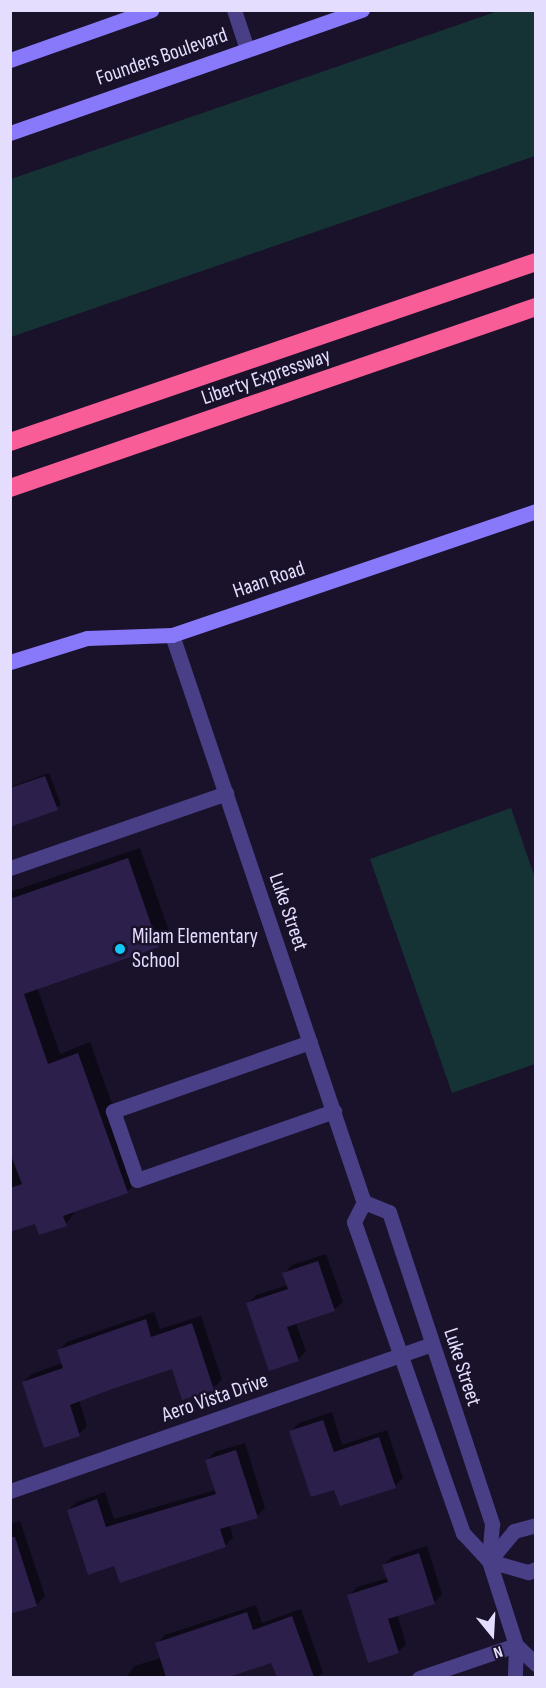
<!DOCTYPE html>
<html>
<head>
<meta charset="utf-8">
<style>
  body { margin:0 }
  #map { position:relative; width:546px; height:1688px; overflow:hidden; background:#19122a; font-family:"Sofia Sans Condensed",sans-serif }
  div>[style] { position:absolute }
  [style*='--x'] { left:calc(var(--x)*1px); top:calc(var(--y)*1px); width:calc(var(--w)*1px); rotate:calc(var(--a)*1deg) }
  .green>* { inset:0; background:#153234 }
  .shadow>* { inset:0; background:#0007 }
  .building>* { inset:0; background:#2c1f4b }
  .lane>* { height:15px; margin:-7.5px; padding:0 7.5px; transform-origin:7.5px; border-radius:7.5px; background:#493f87 }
  .street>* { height:15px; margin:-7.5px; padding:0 7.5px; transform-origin:7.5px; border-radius:7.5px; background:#493f87 }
  .secondary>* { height:15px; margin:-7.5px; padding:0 7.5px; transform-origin:7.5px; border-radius:7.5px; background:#8878fa }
  .highway>* { height:18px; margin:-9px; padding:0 9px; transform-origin:9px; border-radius:9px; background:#f95d98 }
  .dots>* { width:16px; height:16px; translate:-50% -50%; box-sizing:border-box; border:3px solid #19122a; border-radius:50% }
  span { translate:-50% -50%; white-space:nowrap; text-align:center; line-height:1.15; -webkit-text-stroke:5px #19122a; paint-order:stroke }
  .street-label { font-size:21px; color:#e4ddfe }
  .poi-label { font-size:21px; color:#e4ddfe }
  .left { translate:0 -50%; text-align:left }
  .frame { position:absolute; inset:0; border:12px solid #e4ddfe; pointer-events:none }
  .north { position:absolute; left:462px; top:1604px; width:60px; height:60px; -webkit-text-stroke:4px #19122a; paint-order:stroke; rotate:162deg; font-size:16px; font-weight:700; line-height:24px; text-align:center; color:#e4ddfe }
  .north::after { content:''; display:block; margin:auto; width:21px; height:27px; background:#e4ddfe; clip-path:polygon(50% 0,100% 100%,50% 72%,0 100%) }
</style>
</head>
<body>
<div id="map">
  <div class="green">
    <div style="clip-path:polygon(501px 10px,535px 11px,535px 156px,11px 337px,11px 179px)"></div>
    <div style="clip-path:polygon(511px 808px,535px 878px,535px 1064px,452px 1093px,370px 859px)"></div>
  </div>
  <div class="shadow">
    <div style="clip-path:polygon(49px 773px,61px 805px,10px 825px,10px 787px)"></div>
    <div style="clip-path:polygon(140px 848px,170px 934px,158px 946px,37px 987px,60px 1054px,90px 1042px,139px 1180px,127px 1192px,77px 1209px,66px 1224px,36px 1222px,10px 1231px,10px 892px)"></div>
    <div style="clip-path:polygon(326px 1254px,343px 1302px,334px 1310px,296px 1323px,306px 1351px,298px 1360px,248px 1304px,256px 1295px,288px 1285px,284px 1274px,292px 1265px)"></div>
    <div style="clip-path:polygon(154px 1312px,160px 1329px,201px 1316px,222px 1380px,213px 1388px,183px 1398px,173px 1367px,79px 1400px,87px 1426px,79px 1434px,23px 1382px,32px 1374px,63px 1363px,59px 1351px,67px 1342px)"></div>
    <div style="clip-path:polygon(332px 1412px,342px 1445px,387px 1430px,403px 1478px,395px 1486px,335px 1488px,291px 1431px,299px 1423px)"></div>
    <div style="clip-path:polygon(245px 1443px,265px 1508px,257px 1516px,230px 1525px,233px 1538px,225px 1546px,115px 1564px,68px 1510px,77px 1502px,105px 1492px,114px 1519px,216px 1490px,207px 1460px,215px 1452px)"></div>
    <div style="clip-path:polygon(20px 1521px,45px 1596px,37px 1604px,10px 1613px,10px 1524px)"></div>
    <div style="clip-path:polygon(427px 1546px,442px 1594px,434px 1603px,397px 1614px,406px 1644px,398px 1652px,349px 1596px,357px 1587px,388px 1578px,384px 1565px,392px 1557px)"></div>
    <div style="clip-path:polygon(256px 1605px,262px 1623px,301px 1609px,323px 1673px,318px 1678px,278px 1678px,272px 1661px,219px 1678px,126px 1678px,134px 1666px,161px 1658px,157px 1644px,165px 1635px)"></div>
  </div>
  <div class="building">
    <div style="clip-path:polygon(45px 776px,58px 810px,10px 827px,10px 788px)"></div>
    <div style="clip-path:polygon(128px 858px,159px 947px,24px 994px,48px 1064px,78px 1053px,128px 1193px,63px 1216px,67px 1226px,39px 1235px,35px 1224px,10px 1232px,10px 1188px,22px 1184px,10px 1153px,10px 899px)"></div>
    <div style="clip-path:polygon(318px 1261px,335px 1311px,287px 1327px,299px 1361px,269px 1371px,246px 1303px,288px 1289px,282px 1273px)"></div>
    <div style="clip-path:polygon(146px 1319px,151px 1337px,192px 1323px,214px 1390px,182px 1400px,172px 1369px,112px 1389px,70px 1405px,80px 1436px,44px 1448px,22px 1382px,63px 1368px,57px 1350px)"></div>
    <div style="clip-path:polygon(323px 1420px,334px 1452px,379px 1437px,396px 1488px,340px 1506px,334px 1490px,311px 1497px,289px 1431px)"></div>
    <div style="clip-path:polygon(236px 1450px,258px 1518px,220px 1529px,226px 1547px,120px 1583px,114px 1566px,88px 1575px,67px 1510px,97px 1499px,106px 1527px,216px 1494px,205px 1460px)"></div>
    <div style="clip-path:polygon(10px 1537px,15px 1537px,37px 1606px,10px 1614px)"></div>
    <div style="clip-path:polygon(419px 1553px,435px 1604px,388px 1619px,399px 1653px,368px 1663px,347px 1595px,388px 1582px,382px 1565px)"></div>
    <div style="clip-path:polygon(247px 1612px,253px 1630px,292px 1616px,314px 1677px,277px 1677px,271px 1663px,229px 1677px,166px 1677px,155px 1643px)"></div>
  </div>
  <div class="lane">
    <div style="--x:310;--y:1042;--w:209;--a:160.7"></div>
    <div style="--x:113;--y:1111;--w:73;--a:70.8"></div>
    <div style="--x:137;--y:1180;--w:209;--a:-19.3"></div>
  </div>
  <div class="street">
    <div style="--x:234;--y:10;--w:41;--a:71.6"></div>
    <div style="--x:172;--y:635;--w:593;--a:71.32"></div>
    <div style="--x:362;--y:1197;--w:5;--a:68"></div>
    <div style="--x:364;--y:1202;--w:27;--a:22"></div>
    <div style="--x:389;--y:1212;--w:329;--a:71.7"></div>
    <div style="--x:492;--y:1524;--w:37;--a:95"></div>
    <div style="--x:489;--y:1561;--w:88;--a:72.2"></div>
    <div style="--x:516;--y:1645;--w:33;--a:92"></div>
    <div style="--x:10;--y:868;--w:229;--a:-19.1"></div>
    <div style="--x:364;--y:1202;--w:22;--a:117"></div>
    <div style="--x:354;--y:1222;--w:330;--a:70.7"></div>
    <div style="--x:463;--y:1533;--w:38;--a:47"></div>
    <div style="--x:10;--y:1491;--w:447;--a:-19.2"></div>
    <div style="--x:489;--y:1561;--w:39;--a:-50"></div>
    <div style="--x:514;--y:1531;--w:23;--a:-15"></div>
    <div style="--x:489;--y:1561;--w:41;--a:15.8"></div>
    <div style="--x:528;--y:1572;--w:9;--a:-21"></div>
    <div style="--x:516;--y:1645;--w:28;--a:44"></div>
    <div style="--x:419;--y:1678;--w:102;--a:-18.8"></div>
  </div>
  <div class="secondary">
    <div style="--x:10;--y:60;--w:150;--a:-19.5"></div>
    <div style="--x:10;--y:133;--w:373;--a:-19.3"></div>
    <div style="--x:10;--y:662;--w:81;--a:-17.3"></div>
    <div style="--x:87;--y:638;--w:85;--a:-2"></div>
    <div style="--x:172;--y:635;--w:385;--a:-18.8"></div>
  </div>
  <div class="highway">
    <div style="--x:10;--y:442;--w:556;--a:-18.89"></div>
    <div style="--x:10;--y:488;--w:556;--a:-18.99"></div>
  </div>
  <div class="dots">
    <div style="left:120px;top:949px;background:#11c8f6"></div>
  </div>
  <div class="street-label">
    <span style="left:162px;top:57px;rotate:-19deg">Founders Boulevard</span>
    <span style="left:266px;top:377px;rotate:-19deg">Liberty Expressway</span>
    <span style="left:269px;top:580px;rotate:-19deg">Haan Road</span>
    <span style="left:288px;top:912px;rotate:71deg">Luke Street</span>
    <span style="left:462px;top:1367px;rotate:72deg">Luke Street</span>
    <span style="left:215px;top:1398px;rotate:-19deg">Aero Vista Drive</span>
  </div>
  <div class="poi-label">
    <span class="left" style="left:132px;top:949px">Milam Elementary<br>School</span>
  </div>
  <div class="frame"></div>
  <div class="north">N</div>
</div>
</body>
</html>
